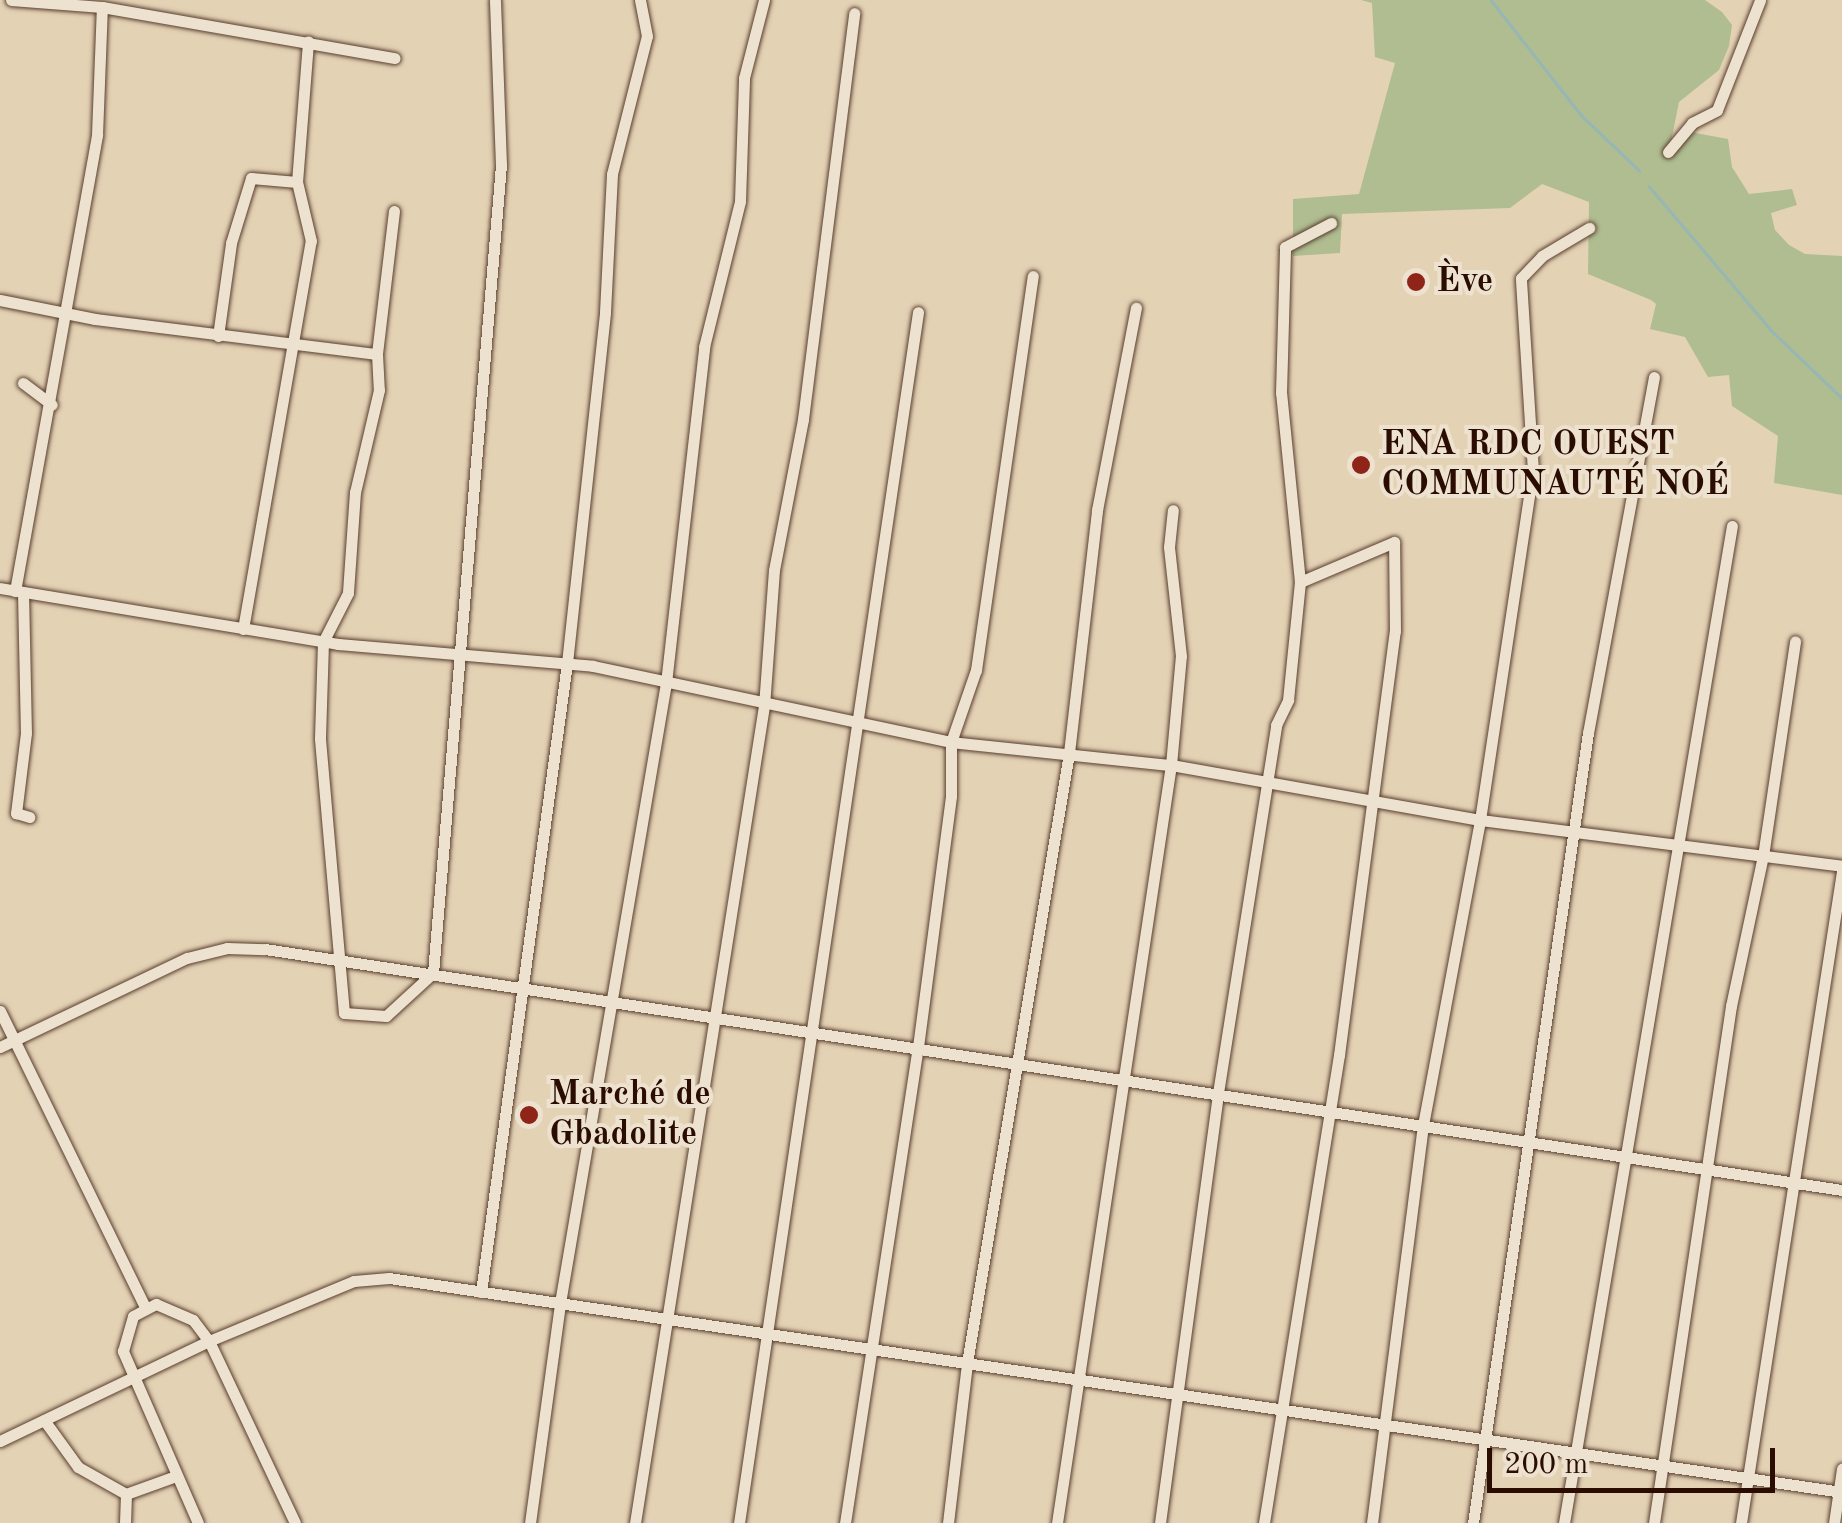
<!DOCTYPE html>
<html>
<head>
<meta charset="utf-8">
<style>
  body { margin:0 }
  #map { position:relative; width:1842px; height:1523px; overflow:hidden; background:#e4d2b5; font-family:"Old Standard TT",serif }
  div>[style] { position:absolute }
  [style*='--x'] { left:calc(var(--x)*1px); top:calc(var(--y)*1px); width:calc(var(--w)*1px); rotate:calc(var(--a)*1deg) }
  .green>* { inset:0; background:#afbd91 }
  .stream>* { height:2.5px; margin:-1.25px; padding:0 1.25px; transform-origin:1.25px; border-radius:1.25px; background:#97b6b4 }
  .roads { filter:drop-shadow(0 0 2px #593e2d) drop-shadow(0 0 2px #593e2d) }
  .minor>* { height:11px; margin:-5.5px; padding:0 5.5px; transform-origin:5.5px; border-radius:5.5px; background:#ede2cf }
  .dots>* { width:28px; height:28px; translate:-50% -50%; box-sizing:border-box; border:5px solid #ede2cf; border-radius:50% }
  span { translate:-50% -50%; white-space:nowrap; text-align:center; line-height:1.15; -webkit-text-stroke:8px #ede2cf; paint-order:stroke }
  .poi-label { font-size:35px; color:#2b0c00; font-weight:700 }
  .left { translate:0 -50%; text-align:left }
  .scale { position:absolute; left:1487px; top:1448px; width:288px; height:45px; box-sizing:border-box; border:5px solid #2b0c00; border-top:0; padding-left:12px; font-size:30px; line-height:35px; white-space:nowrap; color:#2b0c00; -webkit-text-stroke:8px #ede2cf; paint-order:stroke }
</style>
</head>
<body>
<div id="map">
  <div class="green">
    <div style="clip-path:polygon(1361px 0,1705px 0,1722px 12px,1732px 25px,1729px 46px,1719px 70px,1679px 102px,1668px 157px,1690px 132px,1728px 139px,1732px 167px,1749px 194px,1792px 189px,1797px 205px,1771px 213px,1775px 230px,1789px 245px,1805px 254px,1842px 256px,1842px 495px,1774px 483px,1778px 436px,1732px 406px,1729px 375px,1708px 377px,1685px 337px,1650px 329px,1656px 304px,1651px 300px,1588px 274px,1589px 202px,1542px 184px,1510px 208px,1342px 214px,1340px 253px,1293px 256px,1293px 199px,1359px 194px,1395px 63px,1375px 57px,1372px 3px)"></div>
  </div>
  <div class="stream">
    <div style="--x:1491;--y:0;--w:147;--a:51.9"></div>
    <div style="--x:1582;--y:116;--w:79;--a:43.5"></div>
    <div style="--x:1649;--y:186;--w:189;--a:49.7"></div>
    <div style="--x:1771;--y:330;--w:98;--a:43.8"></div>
  </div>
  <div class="roads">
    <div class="minor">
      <div style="--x:11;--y:0;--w:91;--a:4.4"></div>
      <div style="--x:102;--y:7;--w:297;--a:9.9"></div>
      <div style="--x:1668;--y:152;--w:38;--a:-50"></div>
      <div style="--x:1692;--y:123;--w:28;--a:-27"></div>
      <div style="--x:1717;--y:110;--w:118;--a:-68.6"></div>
      <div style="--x:394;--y:211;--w:144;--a:96.8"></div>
      <div style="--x:377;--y:354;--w:36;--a:87"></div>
      <div style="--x:379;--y:390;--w:105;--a:103.2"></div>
      <div style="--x:355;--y:492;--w:101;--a:94"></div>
      <div style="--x:348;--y:593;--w:55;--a:117"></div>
      <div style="--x:323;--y:642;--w:97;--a:91.8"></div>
      <div style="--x:320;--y:739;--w:275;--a:85"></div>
      <div style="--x:344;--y:1013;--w:42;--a:4.1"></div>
      <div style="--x:386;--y:1016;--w:64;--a:-42.5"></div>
      <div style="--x:433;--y:973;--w:811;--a:-85.19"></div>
      <div style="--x:501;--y:165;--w:165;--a:-92.1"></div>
      <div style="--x:0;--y:300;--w:97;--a:11.3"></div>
      <div style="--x:95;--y:319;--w:284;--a:7.1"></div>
      <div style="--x:218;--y:336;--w:94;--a:-82"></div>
      <div style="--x:231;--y:243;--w:68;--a:-72.9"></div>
      <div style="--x:251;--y:178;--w:46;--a:5"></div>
      <div style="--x:23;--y:383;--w:36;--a:37"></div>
      <div style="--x:0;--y:588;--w:343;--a:9.4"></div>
      <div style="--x:338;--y:644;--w:256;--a:4.9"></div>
      <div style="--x:593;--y:666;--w:366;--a:12"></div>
      <div style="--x:951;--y:742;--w:221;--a:6"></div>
      <div style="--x:1171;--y:765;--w:314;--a:10.1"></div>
      <div style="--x:1480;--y:820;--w:365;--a:7.2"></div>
      <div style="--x:15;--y:591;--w:463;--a:-79.8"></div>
      <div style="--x:97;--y:135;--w:128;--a:-87.8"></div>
      <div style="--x:23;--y:592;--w:141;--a:88.8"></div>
      <div style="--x:26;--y:733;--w:81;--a:97.1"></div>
      <div style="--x:16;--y:813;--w:14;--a:17"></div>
      <div style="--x:243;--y:629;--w:394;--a:-80.1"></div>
      <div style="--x:311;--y:241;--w:61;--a:-103.3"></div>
      <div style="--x:297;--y:182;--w:141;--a:-85.5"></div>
      <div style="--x:0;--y:1011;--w:330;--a:63.9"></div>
      <div style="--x:0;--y:1047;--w:207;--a:-25.5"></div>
      <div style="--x:187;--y:958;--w:41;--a:-14"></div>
      <div style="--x:227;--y:948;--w:38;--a:2"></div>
      <div style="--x:265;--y:949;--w:1595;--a:8.69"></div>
      <div style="--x:481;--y:1292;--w:635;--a:-82.21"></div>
      <div style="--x:567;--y:663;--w:353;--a:-83.8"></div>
      <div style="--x:605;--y:312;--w:138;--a:-87.1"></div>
      <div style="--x:612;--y:174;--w:142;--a:-75.8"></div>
      <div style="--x:647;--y:36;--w:37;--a:-101"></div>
      <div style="--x:44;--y:1420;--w:58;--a:54.1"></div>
      <div style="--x:78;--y:1467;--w:55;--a:29.4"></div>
      <div style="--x:0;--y:1441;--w:232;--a:-25.6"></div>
      <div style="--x:209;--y:1341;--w:157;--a:-22.5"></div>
      <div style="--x:354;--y:1281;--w:35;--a:-5"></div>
      <div style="--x:389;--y:1278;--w:1469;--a:8.38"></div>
      <div style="--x:125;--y:1523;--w:29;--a:-88"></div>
      <div style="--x:126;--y:1494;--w:53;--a:-19.8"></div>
      <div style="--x:198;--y:1523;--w:188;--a:-113.6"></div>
      <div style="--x:123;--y:1351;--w:36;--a:-74"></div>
      <div style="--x:133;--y:1316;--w:26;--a:-28"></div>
      <div style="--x:156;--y:1304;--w:40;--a:23.4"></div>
      <div style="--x:193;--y:1320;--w:26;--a:53"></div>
      <div style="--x:209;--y:1341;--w:201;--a:64.7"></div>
      <div style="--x:530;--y:1523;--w:222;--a:-82.2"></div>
      <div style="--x:560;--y:1303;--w:629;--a:-80.3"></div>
      <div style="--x:666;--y:683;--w:338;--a:-83.5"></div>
      <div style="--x:704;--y:347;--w:150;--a:-76.1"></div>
      <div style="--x:740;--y:201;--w:123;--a:-88.1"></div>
      <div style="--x:744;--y:78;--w:81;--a:-75.6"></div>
      <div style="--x:635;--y:1523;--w:827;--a:-81.03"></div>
      <div style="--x:764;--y:706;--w:136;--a:-85.8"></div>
      <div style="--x:774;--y:570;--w:154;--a:-79.1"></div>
      <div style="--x:803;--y:419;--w:409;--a:-82.8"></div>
      <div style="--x:739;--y:1523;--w:1224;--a:-81.59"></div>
      <div style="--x:845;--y:1523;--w:482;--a:-81.3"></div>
      <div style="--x:918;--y:1047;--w:253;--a:-82.5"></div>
      <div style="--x:951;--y:796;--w:54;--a:-90"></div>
      <div style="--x:951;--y:742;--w:76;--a:-70.9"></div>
      <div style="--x:976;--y:670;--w:398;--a:-81.8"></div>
      <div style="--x:948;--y:1523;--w:161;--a:-83.2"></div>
      <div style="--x:967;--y:1363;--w:618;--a:-80.51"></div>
      <div style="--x:1069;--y:753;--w:245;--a:-83.4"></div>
      <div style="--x:1097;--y:510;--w:206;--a:-79.1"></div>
      <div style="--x:1057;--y:1523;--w:767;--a:-81.45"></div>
      <div style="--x:1171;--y:765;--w:109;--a:-84.8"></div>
      <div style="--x:1181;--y:656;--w:110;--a:-96.3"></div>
      <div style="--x:1169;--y:547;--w:37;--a:-84"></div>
      <div style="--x:1160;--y:1523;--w:434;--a:-82.3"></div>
      <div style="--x:1218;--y:1093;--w:373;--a:-81"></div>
      <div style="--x:1276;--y:725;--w:28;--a:-64"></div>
      <div style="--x:1288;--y:700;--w:119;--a:-84.2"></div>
      <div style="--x:1300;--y:582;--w:190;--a:-95.7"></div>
      <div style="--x:1281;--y:393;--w:146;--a:-88.4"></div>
      <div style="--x:1285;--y:247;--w:52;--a:-27.6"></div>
      <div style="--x:1264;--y:1523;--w:474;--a:-80.9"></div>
      <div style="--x:1339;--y:1055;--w:428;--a:-82.5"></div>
      <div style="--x:1395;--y:631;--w:89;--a:-90.6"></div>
      <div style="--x:1394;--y:542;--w:102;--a:156.9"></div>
      <div style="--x:1372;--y:1523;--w:401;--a:-82.7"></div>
      <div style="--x:1423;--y:1125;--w:310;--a:-79.4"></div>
      <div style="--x:1480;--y:820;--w:353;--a:-81.4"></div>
      <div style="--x:1533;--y:471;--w:193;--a:-93.6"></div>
      <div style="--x:1521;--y:278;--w:30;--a:-46"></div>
      <div style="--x:1542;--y:256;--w:55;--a:-30.8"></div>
      <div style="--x:1473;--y:1523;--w:798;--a:-81.72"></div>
      <div style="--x:1588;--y:733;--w:362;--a:-79.5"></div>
      <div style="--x:1564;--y:1523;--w:1011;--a:-80.44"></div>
      <div style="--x:1654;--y:1523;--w:523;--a:-81.53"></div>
      <div style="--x:1731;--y:1006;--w:153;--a:-78"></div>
      <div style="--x:1763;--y:856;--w:217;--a:-81.5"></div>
      <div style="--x:1741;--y:1523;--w:660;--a:-81.19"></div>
      <div style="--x:1834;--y:1523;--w:55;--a:-81.6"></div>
    </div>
  </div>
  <div class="dots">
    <div style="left:1416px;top:282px;background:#8f2418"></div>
    <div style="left:1361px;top:465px;background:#8f2418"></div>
    <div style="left:529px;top:1115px;background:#8f2418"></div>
  </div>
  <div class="poi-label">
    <span class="left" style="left:1436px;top:282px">Ève</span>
    <span class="left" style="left:1381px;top:465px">ENA RDC OUEST<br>COMMUNAUTÉ NOÉ</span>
    <span class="left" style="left:549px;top:1115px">Marché de<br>Gbadolite</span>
  </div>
  <div class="scale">200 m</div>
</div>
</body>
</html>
